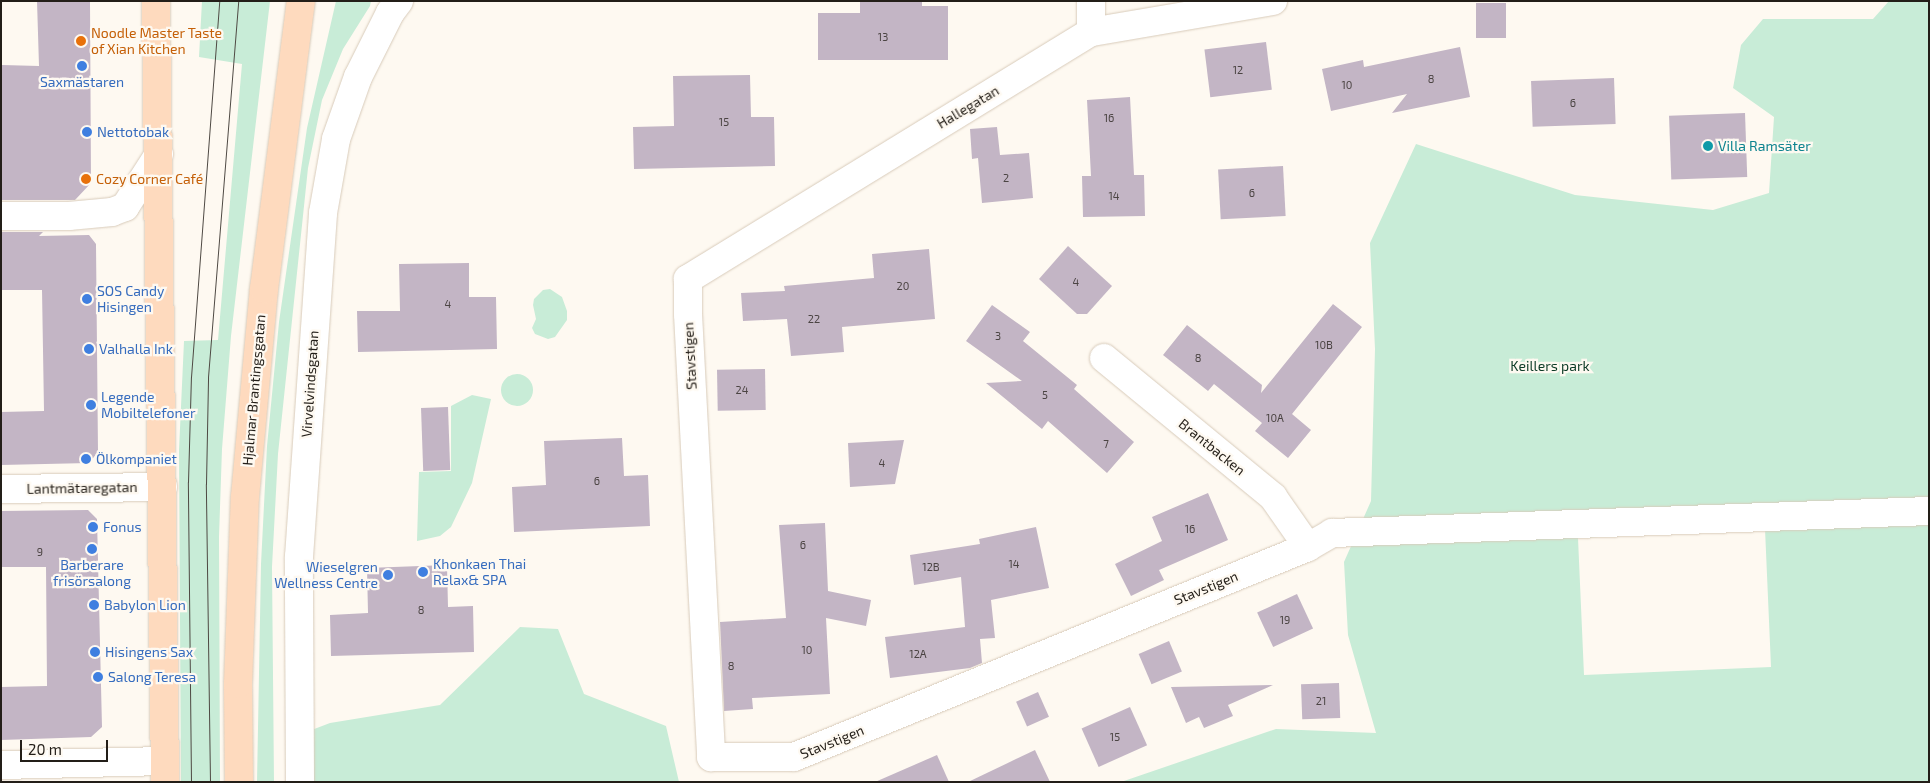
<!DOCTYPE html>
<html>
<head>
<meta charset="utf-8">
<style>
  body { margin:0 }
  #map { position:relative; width:1930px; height:783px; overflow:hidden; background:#fef9f1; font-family:"Exo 2",sans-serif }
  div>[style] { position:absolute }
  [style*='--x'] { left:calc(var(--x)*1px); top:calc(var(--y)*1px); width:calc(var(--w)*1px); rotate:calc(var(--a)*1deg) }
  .green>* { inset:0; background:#c8ecd7 }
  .round { border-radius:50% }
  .building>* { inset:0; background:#c3b5c5; transform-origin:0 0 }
  .roads { filter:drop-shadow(0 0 1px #d8cbba) drop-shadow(0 0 1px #d8cbba) }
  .minor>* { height:28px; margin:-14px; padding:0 14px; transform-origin:14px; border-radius:14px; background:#fff }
  .major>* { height:28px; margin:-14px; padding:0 14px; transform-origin:14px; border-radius:14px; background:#fedabe }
  .tram>* { height:1px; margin:-0.5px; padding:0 0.5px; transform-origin:0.5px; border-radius:0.5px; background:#4e4943 }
  .dots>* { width:14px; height:14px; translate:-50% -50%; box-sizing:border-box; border:2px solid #fef9f1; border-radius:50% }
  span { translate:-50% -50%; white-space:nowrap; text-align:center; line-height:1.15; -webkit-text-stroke:4.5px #fef9f1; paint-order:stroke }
  .number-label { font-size:11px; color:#4b4443 }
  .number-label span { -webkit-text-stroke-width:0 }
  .food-label { font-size:14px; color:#c56008 }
  .left { translate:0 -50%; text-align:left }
  .shop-label { font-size:14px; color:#366cbe }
  .right { translate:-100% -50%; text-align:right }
  .street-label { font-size:14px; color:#231e18 }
  .culture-label { font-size:14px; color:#0d838f }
  .park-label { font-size:14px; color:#0b3a25 }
  .frame { position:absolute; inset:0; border:2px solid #231e18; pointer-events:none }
  .scale { position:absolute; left:20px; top:740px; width:88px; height:22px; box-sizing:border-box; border:2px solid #231e18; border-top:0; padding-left:6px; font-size:15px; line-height:18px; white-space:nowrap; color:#231e18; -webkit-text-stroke:4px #fef9f1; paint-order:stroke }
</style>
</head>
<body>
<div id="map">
  <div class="green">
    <div style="clip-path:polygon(202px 1px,270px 1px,231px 336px,222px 449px,219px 537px,220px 782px,181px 782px,179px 450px,184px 341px,218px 340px,242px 64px,199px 57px)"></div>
    <div style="clip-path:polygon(336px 1px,371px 1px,370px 6px,343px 49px,322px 100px,308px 168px,278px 454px,272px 567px,274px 782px,257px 782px,261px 564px,267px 446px,279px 322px,307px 128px)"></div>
    <div style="clip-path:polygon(evenodd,1889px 1px,1929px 1px,1929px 782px,1121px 782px,1276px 729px,1376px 733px,1348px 635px,1344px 562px,1371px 501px,1375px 349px,1370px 243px,1416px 144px,1575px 195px,1713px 210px,1769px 193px,1774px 117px,1733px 88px,1741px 45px,1763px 19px,1873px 19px,1889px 1px,1765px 529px,1771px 667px,1584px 675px,1578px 538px,1765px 529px)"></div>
    <div style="clip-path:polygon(550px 289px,562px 297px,567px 311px,567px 320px,555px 337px,548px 339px,535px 334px,532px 328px,536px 319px,533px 305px,534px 299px,543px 290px)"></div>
    <div class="round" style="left:501px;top:374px;width:32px;height:32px"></div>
    <div style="clip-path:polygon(472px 395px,491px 399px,472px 483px,451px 527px,440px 536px,417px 541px,419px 472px,451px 471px,451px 406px)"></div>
    <div style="clip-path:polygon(520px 627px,558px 629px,584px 694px,666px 726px,679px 782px,308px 782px,309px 731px,330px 723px,440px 705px)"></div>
  </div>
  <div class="building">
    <div style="clip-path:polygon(37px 1px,90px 1px,91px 183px,75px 200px,1px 200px,2px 65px,39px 66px)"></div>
    <div style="clip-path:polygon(860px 1px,922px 1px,922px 6px,948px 6px,948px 60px,818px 60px,818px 13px,860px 13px)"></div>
    <div style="left:1476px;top:3px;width:30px;height:35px"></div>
    <div style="left:1266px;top:42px;width:48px;height:62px;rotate:83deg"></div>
    <div style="clip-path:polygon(1460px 47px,1470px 97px,1392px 113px,1407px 94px,1331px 111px,1322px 69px,1363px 60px,1364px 67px)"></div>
    <div style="clip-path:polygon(750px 75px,751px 117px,774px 117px,775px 166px,634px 169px,633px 127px,674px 126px,673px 76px)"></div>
    <div style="left:1614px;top:78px;width:46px;height:83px;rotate:88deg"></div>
    <div style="clip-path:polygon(1130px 97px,1134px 175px,1144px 175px,1145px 216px,1083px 217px,1082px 176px,1091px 176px,1087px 100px)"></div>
    <div style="left:1745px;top:113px;width:64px;height:76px;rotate:88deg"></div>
    <div style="clip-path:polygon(997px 127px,1000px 155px,1029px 153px,1033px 198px,982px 203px,978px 158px,972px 159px,970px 129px)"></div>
    <div style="left:1283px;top:166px;width:50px;height:65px;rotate:87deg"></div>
    <div style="clip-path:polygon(1px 232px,43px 232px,39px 236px,89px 235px,96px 244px,98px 452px,89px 463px,1px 465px,1px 412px,44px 411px,42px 290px,1px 290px)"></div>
    <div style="clip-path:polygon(1068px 246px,1112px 286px,1087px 314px,1077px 314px,1039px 279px)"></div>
    <div style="clip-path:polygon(929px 249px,935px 319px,842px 327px,844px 352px,791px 356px,787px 319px,743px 321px,741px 293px,785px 291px,784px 286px,874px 278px,872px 254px)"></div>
    <div style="clip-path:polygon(469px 263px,469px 297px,496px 297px,497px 349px,358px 352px,357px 311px,400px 311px,399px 264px)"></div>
    <div style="clip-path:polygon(1333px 304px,1362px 327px,1292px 414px,1311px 430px,1288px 458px,1255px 431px,1262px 423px,1214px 384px,1208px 391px,1163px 355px,1187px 325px,1262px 385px,1261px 393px)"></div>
    <div style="clip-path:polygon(992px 305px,1030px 332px,1023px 341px,1077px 385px,1074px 389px,1134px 442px,1107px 473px,1048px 421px,1042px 429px,986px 383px,1022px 381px,966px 341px)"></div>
    <div style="left:765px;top:369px;width:41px;height:48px;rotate:89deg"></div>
    <div style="left:448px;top:407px;width:63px;height:27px;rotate:88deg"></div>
    <div style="clip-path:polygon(622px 438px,624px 476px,648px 475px,650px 526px,514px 532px,512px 487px,546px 485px,544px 441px)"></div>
    <div style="clip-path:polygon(904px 440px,895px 484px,850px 487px,848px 443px)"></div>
    <div style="clip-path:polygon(1208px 493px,1228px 540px,1159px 570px,1164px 580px,1131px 596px,1115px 564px,1162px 541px,1152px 517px)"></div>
    <div style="clip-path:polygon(88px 510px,97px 519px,102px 727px,91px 737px,1px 740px,1px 687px,47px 686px,46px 567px,1px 567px,1px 511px)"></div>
    <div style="clip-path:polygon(825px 523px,828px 591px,871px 600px,866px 626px,826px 618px,830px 694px,752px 698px,753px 709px,724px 711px,720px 622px,786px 618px,779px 525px)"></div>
    <div style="clip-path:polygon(1036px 527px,1049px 588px,991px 600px,995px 638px,980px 639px,982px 663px,970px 668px,890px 678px,885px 637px,965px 627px,961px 577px,914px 585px,910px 555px,980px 544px,979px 539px)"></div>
    <div style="clip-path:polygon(447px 565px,448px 607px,473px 606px,474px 652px,331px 656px,330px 615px,368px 613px,367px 568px)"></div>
    <div style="left:1297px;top:594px;width:38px;height:44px;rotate:65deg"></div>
    <div style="left:1169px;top:641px;width:33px;height:33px;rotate:67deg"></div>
    <div style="left:1339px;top:683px;width:35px;height:38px;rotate:88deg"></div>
    <div style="clip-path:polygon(1273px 685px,1228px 705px,1233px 716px,1204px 728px,1199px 717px,1186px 723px,1171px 687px)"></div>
    <div style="left:1038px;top:692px;width:27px;height:24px;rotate:66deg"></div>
    <div style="left:1130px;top:707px;width:42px;height:53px;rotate:66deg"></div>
    <div style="clip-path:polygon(1035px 750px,1050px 782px,968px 782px)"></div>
    <div style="clip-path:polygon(937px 755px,949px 782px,875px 782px)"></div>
  </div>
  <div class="roads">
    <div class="minor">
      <div style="--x:1091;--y:1;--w:31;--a:90"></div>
      <div style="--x:1273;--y:1;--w:185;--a:170.3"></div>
      <div style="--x:1091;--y:32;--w:473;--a:148.5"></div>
      <div style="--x:688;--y:279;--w:35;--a:90"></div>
      <div style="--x:688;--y:314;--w:444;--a:87"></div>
      <div style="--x:711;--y:757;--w:83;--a:0"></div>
      <div style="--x:794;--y:757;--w:555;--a:-22.22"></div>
      <div style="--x:1308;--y:547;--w:28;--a:-30"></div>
      <div style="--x:1332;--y:533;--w:597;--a:-2.11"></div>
      <div style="--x:1;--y:216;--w:68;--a:0"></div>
      <div style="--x:69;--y:216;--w:43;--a:-5.3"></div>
      <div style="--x:112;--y:212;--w:14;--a:-21"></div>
      <div style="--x:125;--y:207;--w:63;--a:-57.3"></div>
      <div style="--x:1104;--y:358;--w:219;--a:39.4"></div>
      <div style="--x:1273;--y:497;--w:61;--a:55"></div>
      <div style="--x:1;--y:489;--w:162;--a:-0.7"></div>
      <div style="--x:1;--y:765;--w:164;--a:-1.4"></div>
      <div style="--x:300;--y:782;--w:225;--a:-90.3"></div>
      <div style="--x:299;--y:557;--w:345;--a:-86"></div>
      <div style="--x:323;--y:213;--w:75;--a:-80"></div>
      <div style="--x:336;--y:139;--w:66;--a:-70.5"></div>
      <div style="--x:358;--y:77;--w:72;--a:-63.4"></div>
      <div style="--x:390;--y:13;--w:15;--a:-53"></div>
    </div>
    <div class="major">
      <div style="--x:156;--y:1;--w:781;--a:89.34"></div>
      <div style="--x:239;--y:782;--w:98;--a:-90.6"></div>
      <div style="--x:238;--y:684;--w:187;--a:-87.9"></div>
      <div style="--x:245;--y:497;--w:209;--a:-84.8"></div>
      <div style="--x:264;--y:289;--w:290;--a:-82.7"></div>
    </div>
  </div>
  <div class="tram">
    <div style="--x:191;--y:782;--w:300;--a:-90.6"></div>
    <div style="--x:188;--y:482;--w:105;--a:-88.4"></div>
    <div style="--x:191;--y:377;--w:377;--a:-85.7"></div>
    <div style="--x:210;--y:782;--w:298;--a:-90.8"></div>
    <div style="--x:206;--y:484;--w:107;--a:-88.9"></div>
    <div style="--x:208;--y:377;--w:377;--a:-85.4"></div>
  </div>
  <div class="dots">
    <div style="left:81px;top:41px;background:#e8710a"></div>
    <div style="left:82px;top:66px;background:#3f7fe0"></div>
    <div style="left:87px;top:132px;background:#3f7fe0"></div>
    <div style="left:1708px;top:146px;background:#0f9aa8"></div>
    <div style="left:86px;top:179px;background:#e8710a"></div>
    <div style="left:87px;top:299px;background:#3f7fe0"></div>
    <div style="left:89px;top:349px;background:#3f7fe0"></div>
    <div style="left:91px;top:405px;background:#3f7fe0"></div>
    <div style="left:86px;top:459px;background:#3f7fe0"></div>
    <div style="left:93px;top:527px;background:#3f7fe0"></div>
    <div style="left:92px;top:549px;background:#3f7fe0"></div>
    <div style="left:423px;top:572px;background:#3f7fe0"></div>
    <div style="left:388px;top:575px;background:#3f7fe0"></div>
    <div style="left:94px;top:605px;background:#3f7fe0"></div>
    <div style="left:95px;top:652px;background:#3f7fe0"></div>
    <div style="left:98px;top:677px;background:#3f7fe0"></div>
  </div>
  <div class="number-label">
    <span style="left:883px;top:37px">13</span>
    <span style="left:1238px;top:70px">12</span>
    <span style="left:1431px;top:79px">8</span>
    <span style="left:1347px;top:85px">10</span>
    <span style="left:1573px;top:103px">6</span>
    <span style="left:1109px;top:118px">16</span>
    <span style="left:724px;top:122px">15</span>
    <span style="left:1006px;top:178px">2</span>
    <span style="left:1252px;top:193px">6</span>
    <span style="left:1114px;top:196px">14</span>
    <span style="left:1076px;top:282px">4</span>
    <span style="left:903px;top:286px">20</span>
    <span style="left:448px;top:304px">4</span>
    <span style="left:814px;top:319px">22</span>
    <span style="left:998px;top:336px">3</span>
    <span style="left:1324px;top:345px">10B</span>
    <span style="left:1198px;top:358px">8</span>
    <span style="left:742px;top:390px">24</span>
    <span style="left:1045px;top:395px">5</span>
    <span style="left:1275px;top:418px">10A</span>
    <span style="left:1106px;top:444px">7</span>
    <span style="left:882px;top:463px">4</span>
    <span style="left:597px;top:481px">6</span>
    <span style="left:1190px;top:529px">16</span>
    <span style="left:803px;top:545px">6</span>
    <span style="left:40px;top:552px">9</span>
    <span style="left:1014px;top:564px">14</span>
    <span style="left:931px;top:567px">12B</span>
    <span style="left:421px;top:610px">8</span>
    <span style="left:1285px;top:620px">19</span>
    <span style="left:807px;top:650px">10</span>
    <span style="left:918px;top:654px">12A</span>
    <span style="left:731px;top:666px">8</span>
    <span style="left:1321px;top:701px">21</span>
    <span style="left:1115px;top:737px">15</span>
  </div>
  <div class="food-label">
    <span class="left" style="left:91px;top:41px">Noodle Master Taste<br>of Xian Kitchen</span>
    <span class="left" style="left:96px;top:179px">Cozy Corner Café</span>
  </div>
  <div class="shop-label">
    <span style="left:82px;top:82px">Saxmästaren</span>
    <span class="left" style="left:97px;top:132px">Nettotobak</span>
    <span class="left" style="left:97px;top:299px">SOS Candy<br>Hisingen</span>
    <span class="left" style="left:99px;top:349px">Valhalla Ink</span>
    <span class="left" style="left:101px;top:405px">Legende<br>Mobiltelefoner</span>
    <span class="left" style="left:96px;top:459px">Ölkompaniet</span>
    <span class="left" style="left:103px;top:527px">Fonus</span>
    <span class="left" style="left:433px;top:572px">Khonkaen Thai<br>Relax&amp; SPA</span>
    <span style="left:92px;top:573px">Barberare<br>frisörsalong</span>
    <span class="right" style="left:378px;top:575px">Wieselgren<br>Wellness Centre</span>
    <span class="left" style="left:104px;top:605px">Babylon Lion</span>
    <span class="left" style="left:105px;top:652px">Hisingens Sax</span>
    <span class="left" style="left:108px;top:677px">Salong Teresa</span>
  </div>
  <div class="street-label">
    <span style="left:968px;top:107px;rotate:-31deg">Hallegatan</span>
    <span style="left:690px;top:356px;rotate:-93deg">Stavstigen</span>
    <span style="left:310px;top:384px;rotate:-86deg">Virvelvindsgatan</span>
    <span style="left:254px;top:390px;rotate:-85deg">Hjalmar Brantingsgatan</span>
    <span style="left:1212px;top:447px;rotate:39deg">Brantbacken</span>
    <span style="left:82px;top:488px;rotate:-1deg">Lantmätaregatan</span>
    <span style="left:1206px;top:588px;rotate:-22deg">Stavstigen</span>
    <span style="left:832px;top:742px;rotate:-22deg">Stavstigen</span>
  </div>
  <div class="culture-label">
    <span class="left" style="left:1718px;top:146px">Villa Ramsäter</span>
  </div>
  <div class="park-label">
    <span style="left:1550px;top:366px">Keillers park</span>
  </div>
  <div class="frame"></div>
  <div class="scale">20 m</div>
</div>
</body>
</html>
